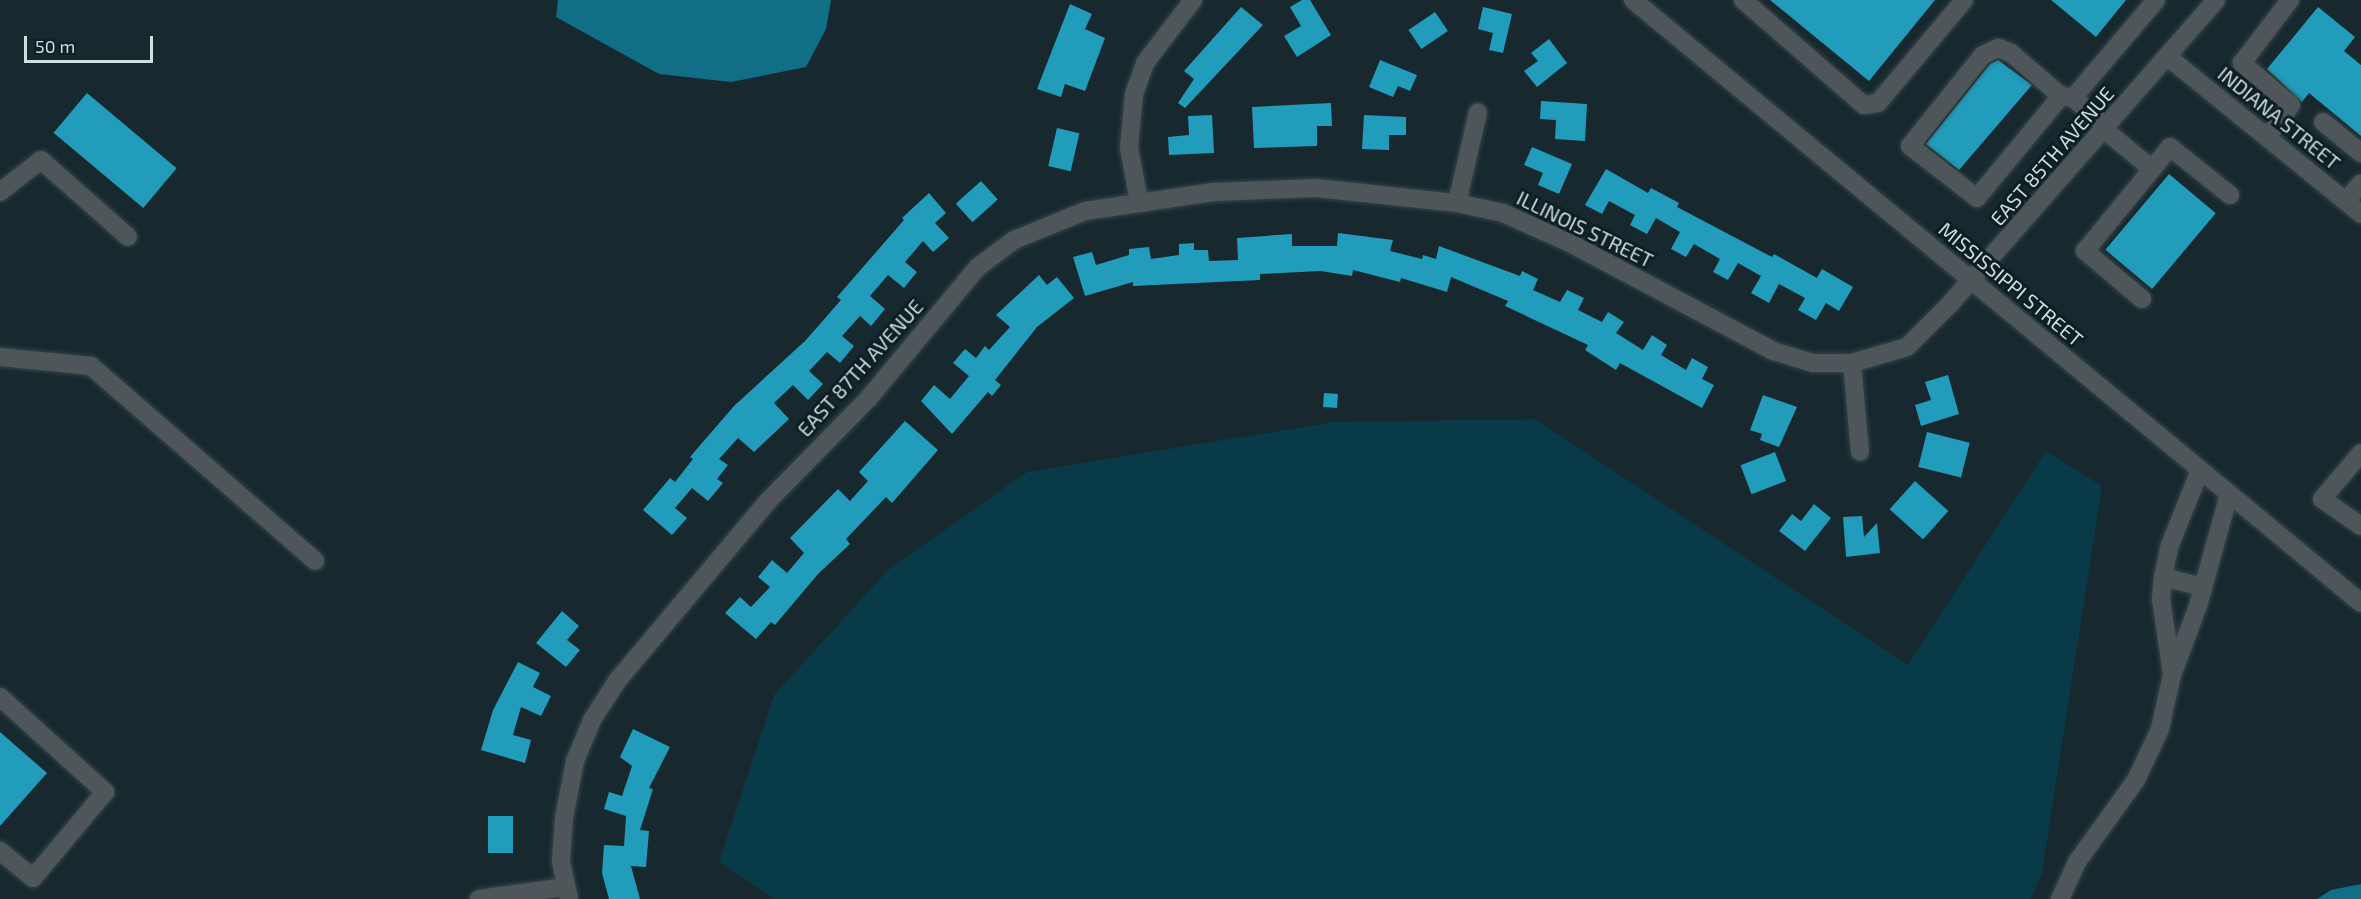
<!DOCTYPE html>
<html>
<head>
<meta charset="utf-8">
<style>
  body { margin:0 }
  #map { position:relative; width:2361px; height:899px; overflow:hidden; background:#17282e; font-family:"Exo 2",sans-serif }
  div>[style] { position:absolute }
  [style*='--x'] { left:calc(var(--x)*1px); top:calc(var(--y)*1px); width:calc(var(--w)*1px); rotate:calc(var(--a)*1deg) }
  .green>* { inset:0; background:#083a47 }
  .water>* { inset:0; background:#106f87 }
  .building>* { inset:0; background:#229cbb; transform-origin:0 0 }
  .roads { filter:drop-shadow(0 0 2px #35454a) drop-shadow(0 0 2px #35454a) }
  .minor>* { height:18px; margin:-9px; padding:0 9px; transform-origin:9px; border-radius:9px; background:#4e5659 }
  span { translate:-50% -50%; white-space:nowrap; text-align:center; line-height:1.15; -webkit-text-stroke:6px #0d1f24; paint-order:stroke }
  .street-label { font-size:20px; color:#d1dcdf }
  .scale { position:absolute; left:24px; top:36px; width:129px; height:27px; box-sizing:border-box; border:3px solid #d1dcdf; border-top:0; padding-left:8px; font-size:18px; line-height:21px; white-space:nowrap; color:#d1dcdf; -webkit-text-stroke:4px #0d1f24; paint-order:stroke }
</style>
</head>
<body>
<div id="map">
  <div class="green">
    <div style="clip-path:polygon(1535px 419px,1908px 665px,2046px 451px,2102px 486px,2042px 873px,2031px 899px,774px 899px,719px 862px,774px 695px,888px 570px,1027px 472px,1334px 422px)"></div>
  </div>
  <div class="water">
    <div style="clip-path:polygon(558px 0,831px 0,826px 29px,806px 67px,731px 82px,659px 74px,556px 17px)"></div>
    <div style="clip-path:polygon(2361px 884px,2361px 899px,2317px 899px,2331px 890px)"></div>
  </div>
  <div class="building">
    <div style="clip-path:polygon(1302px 0,1310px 0,1331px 35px,1297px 57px,1284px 36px,1301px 26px,1290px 7px)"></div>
    <div style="clip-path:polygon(1770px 0,1935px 0,1869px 81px)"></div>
    <div style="clip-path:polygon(2051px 0,2126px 0,2096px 37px)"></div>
    <div style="clip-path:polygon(1070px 4px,1092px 14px,1085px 29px,1105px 38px,1085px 91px,1065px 84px,1061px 97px,1037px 89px)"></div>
    <div style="clip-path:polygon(1241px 7px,1263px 25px,1185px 108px,1178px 103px,1194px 79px,1184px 71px)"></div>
    <div style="clip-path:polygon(1483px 7px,1512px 14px,1503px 53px,1489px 50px,1493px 33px,1478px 29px)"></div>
    <div style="clip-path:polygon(2318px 7px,2355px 37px,2344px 51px,2361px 65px,2361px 136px,2309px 93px,2302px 102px,2267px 69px)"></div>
    <div style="left:1435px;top:12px;width:23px;height:32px;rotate:56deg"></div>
    <div style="clip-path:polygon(1549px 39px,1567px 63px,1537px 87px,1524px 71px,1538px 61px,1531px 53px)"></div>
    <div style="clip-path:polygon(1380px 60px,1417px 75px,1410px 91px,1398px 86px,1393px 97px,1369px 87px)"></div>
    <div style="clip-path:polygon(1998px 60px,2032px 85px,1959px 170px,1926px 144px,1990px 64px)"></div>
    <div style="left:87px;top:93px;width:117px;height:52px;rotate:40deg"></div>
    <div style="clip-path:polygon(1541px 101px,1587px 104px,1585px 141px,1555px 139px,1556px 120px,1540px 119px)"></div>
    <div style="clip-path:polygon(1331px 103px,1332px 126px,1317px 126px,1317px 146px,1254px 148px,1252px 107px)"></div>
    <div style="clip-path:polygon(1212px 115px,1214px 153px,1169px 155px,1168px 137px,1189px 135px,1188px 116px)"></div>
    <div style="clip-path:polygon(1364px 115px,1406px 117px,1406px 135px,1389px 135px,1389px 150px,1362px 149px)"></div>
    <div style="left:1057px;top:128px;width:23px;height:39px;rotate:13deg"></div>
    <div style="clip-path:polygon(1532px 147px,1572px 164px,1559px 194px,1538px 185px,1543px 173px,1524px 165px)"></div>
    <div style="clip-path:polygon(1606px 169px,1648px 193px,1651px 188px,1679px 203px,1677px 207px,1772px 257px,1774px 254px,1817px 278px,1822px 269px,1853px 287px,1839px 311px,1826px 303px,1816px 320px,1798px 310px,1805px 298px,1779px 284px,1769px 303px,1751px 293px,1761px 276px,1738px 263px,1728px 280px,1713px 272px,1720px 259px,1694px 244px,1686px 257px,1671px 249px,1680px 232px,1656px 218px,1647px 234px,1630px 225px,1635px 215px,1609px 201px,1602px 214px,1585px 205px)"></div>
    <div style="left:2169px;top:174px;width:61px;height:99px;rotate:40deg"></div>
    <div style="left:981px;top:181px;width:25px;height:34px;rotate:48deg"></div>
    <div style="clip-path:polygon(929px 193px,946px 213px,935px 223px,949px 238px,933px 252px,923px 241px,905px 262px,917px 272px,904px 288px,888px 275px,870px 296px,885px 309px,871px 326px,860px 316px,842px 336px,854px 346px,840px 363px,827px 352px,809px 371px,823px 384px,808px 400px,793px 385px,774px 403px,789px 419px,754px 452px,738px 438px,719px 459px,728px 465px,717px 479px,723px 483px,708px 501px,692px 488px,675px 508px,687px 518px,672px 535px,643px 510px,670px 478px,675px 482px,693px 459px,690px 457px,734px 406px,805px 341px,841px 300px,837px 297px,904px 220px,902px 218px)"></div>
    <div style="clip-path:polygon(1338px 233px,1393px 240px,1390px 251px,1422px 259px,1423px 255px,1436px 259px,1439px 246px,1520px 276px,1522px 271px,1538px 279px,1533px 290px,1560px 302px,1567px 290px,1584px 298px,1578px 310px,1602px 322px,1608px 312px,1624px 322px,1616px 333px,1643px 350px,1652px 335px,1667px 345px,1661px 355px,1686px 370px,1692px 358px,1708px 367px,1702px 379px,1714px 385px,1702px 408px,1620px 363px,1616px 370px,1585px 350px,1588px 345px,1505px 306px,1508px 301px,1451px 277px,1447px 292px,1401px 278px,1400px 282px,1353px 270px,1352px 276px,1321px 271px,1260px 274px,1260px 280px,1133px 286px,1133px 282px,1085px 296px,1073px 257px,1092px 252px,1096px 265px,1129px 255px,1129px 249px,1149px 247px,1151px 259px,1179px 255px,1179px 244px,1194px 243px,1194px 250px,1208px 250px,1209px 261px,1238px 260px,1237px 238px,1292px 234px,1292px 246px,1337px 246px)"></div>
    <div style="clip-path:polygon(1039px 275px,1047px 285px,1057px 277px,1074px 298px,1037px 327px,995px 380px,1001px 385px,992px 396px,988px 392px,952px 434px,921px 401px,934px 385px,950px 399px,969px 376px,953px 363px,965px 349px,976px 358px,985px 346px,989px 350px,1010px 327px,996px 315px)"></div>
    <div style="clip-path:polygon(1948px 375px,1959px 414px,1921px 426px,1915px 405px,1931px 400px,1925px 382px)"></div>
    <div style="left:1324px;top:393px;width:14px;height:14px;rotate:4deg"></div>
    <div style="clip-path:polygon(1763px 395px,1797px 407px,1779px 447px,1760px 440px,1762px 434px,1750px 430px)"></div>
    <div style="clip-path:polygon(905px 421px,938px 450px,892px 503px,886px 497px,846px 539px,850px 544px,818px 574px,775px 625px,771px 622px,756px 639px,725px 613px,740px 597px,751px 607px,770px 587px,758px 577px,772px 560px,787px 573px,804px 553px,790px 538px,838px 489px,850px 501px,868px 481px,859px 472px)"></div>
    <div style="left:1927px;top:432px;width:44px;height:36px;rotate:14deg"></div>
    <div style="left:1775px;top:452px;width:31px;height:37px;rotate:69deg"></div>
    <div style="left:1915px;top:481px;width:45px;height:38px;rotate:42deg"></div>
    <div style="clip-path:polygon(1814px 504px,1831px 518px,1805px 551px,1779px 531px,1792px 514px,1801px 521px)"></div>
    <div style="clip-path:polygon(1862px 516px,1864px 537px,1877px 523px,1880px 553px,1846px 557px,1843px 517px)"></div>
    <div style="clip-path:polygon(562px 611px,579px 626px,567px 640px,580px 650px,566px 667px,536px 643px)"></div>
    <div style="clip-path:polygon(518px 662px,540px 673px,533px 687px,551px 696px,541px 716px,521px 707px,513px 735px,531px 740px,525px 763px,481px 750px,493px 710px)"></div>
    <div style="clip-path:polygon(633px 729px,670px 747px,649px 788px,653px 789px,640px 830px,649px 831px,646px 867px,631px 866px,640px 899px,609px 899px,602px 873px,604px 845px,624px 846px,626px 816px,604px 809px,609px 792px,622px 796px,632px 766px,620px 757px)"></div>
    <div style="clip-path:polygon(0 732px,47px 773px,0 826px)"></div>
    <div style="left:488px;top:816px;width:25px;height:37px"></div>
  </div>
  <div class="roads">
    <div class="minor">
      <div style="--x:1633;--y:0;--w:945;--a:39.63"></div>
      <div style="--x:1743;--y:0;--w:160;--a:41"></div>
      <div style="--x:1864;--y:105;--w:14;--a:-8"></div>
      <div style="--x:1878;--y:103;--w:134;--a:-50.1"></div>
      <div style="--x:2168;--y:57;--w:249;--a:39.1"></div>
      <div style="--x:2061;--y:96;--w:132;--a:129.5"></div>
      <div style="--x:1977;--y:198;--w:85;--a:-142.2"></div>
      <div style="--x:1910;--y:146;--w:117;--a:-51.3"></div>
      <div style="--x:1983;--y:55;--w:17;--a:-25"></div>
      <div style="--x:1998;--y:48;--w:14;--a:21"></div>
      <div style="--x:2011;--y:53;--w:66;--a:40.7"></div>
      <div style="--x:2061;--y:96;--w:12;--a:9"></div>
      <div style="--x:2073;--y:98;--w:128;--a:-49.7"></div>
      <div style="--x:2073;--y:98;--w:45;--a:40.5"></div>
      <div style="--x:2323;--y:122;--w:49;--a:39.2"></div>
      <div style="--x:2105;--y:130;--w:61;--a:39.7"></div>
      <div style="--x:2267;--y:137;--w:40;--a:-53"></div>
      <div style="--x:2291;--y:105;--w:65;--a:-139.4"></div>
      <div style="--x:2242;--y:63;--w:79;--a:-52.7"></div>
      <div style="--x:0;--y:192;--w:52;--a:-38"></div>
      <div style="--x:41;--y:160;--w:116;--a:41.5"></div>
      <div style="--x:1139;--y:201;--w:54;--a:-100.7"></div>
      <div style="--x:1129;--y:148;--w:54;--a:-84.7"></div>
      <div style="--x:1134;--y:94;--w:33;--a:-70"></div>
      <div style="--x:1145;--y:63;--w:79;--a:-52.7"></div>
      <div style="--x:2346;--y:201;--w:23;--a:-50"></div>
      <div style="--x:1457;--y:203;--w:93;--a:-77"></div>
      <div style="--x:2142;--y:299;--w:75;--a:-139.9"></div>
      <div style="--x:2085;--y:251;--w:134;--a:-50.7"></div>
      <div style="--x:2170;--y:147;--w:77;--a:38.7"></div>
      <div style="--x:0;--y:357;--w:91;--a:5.6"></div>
      <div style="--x:91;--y:366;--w:297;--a:41"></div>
      <div style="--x:1852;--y:363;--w:89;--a:84.9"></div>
      <div style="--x:2361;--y:453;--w:60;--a:130.3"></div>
      <div style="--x:2322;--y:499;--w:47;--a:34.7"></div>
      <div style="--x:2163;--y:577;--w:41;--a:14"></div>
      <div style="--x:2172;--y:674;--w:76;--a:-98.3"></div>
      <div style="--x:2161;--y:599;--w:22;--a:-85"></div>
      <div style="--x:2163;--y:577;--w:33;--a:-78"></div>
      <div style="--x:2170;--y:545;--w:81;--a:-68.2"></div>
      <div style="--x:0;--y:697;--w:142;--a:42.1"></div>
      <div style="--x:105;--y:792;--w:112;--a:129.9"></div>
      <div style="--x:33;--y:878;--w:43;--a:-140.7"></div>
      <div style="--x:479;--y:899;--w:88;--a:-7.9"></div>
      <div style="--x:569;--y:899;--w:39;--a:-102"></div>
      <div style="--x:561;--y:861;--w:43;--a:-86"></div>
      <div style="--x:564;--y:818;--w:58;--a:-79.1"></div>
      <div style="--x:575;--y:761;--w:44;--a:-67.5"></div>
      <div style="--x:592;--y:720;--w:46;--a:-57.3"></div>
      <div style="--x:617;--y:681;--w:234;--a:-50"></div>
      <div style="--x:767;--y:502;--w:144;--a:-45.6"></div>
      <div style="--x:868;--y:399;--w:172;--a:-50.2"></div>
      <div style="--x:978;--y:267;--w:45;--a:-36.9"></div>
      <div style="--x:1014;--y:240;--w:77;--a:-22.2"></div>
      <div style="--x:1085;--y:211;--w:130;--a:-8.4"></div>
      <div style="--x:1214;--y:192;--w:102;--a:-2.2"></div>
      <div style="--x:1316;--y:188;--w:142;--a:6.1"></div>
      <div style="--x:1457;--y:203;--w:47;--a:12.3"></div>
      <div style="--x:1503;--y:213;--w:76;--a:24.2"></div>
      <div style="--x:1572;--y:244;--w:228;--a:28"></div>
      <div style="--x:1773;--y:351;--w:42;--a:16.7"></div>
      <div style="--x:1813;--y:363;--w:39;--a:0"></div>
      <div style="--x:1852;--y:363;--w:57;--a:-16.2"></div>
      <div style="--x:1907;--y:347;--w:61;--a:-45"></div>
      <div style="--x:1950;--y:304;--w:404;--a:-48.8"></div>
      <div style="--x:2060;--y:899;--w:41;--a:-65.3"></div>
      <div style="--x:2077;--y:862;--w:101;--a:-54.3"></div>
      <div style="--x:2136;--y:780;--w:56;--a:-64.8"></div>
      <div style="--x:2160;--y:729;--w:55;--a:-77.5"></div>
      <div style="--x:2172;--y:675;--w:74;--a:-69.4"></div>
      <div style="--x:2198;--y:606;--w:116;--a:-74.5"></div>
    </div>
  </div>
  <div class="street-label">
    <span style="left:2279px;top:118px;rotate:39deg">INDIANA STREET</span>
    <span style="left:2052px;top:156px;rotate:-49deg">EAST 85TH AVENUE</span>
    <span style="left:1585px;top:229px;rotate:26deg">ILLINOIS STREET</span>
    <span style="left:2011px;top:284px;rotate:40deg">MISSISSIPPI STREET</span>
    <span style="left:860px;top:368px;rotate:-48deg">EAST 87TH AVENUE</span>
  </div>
  <div class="scale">50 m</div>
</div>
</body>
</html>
